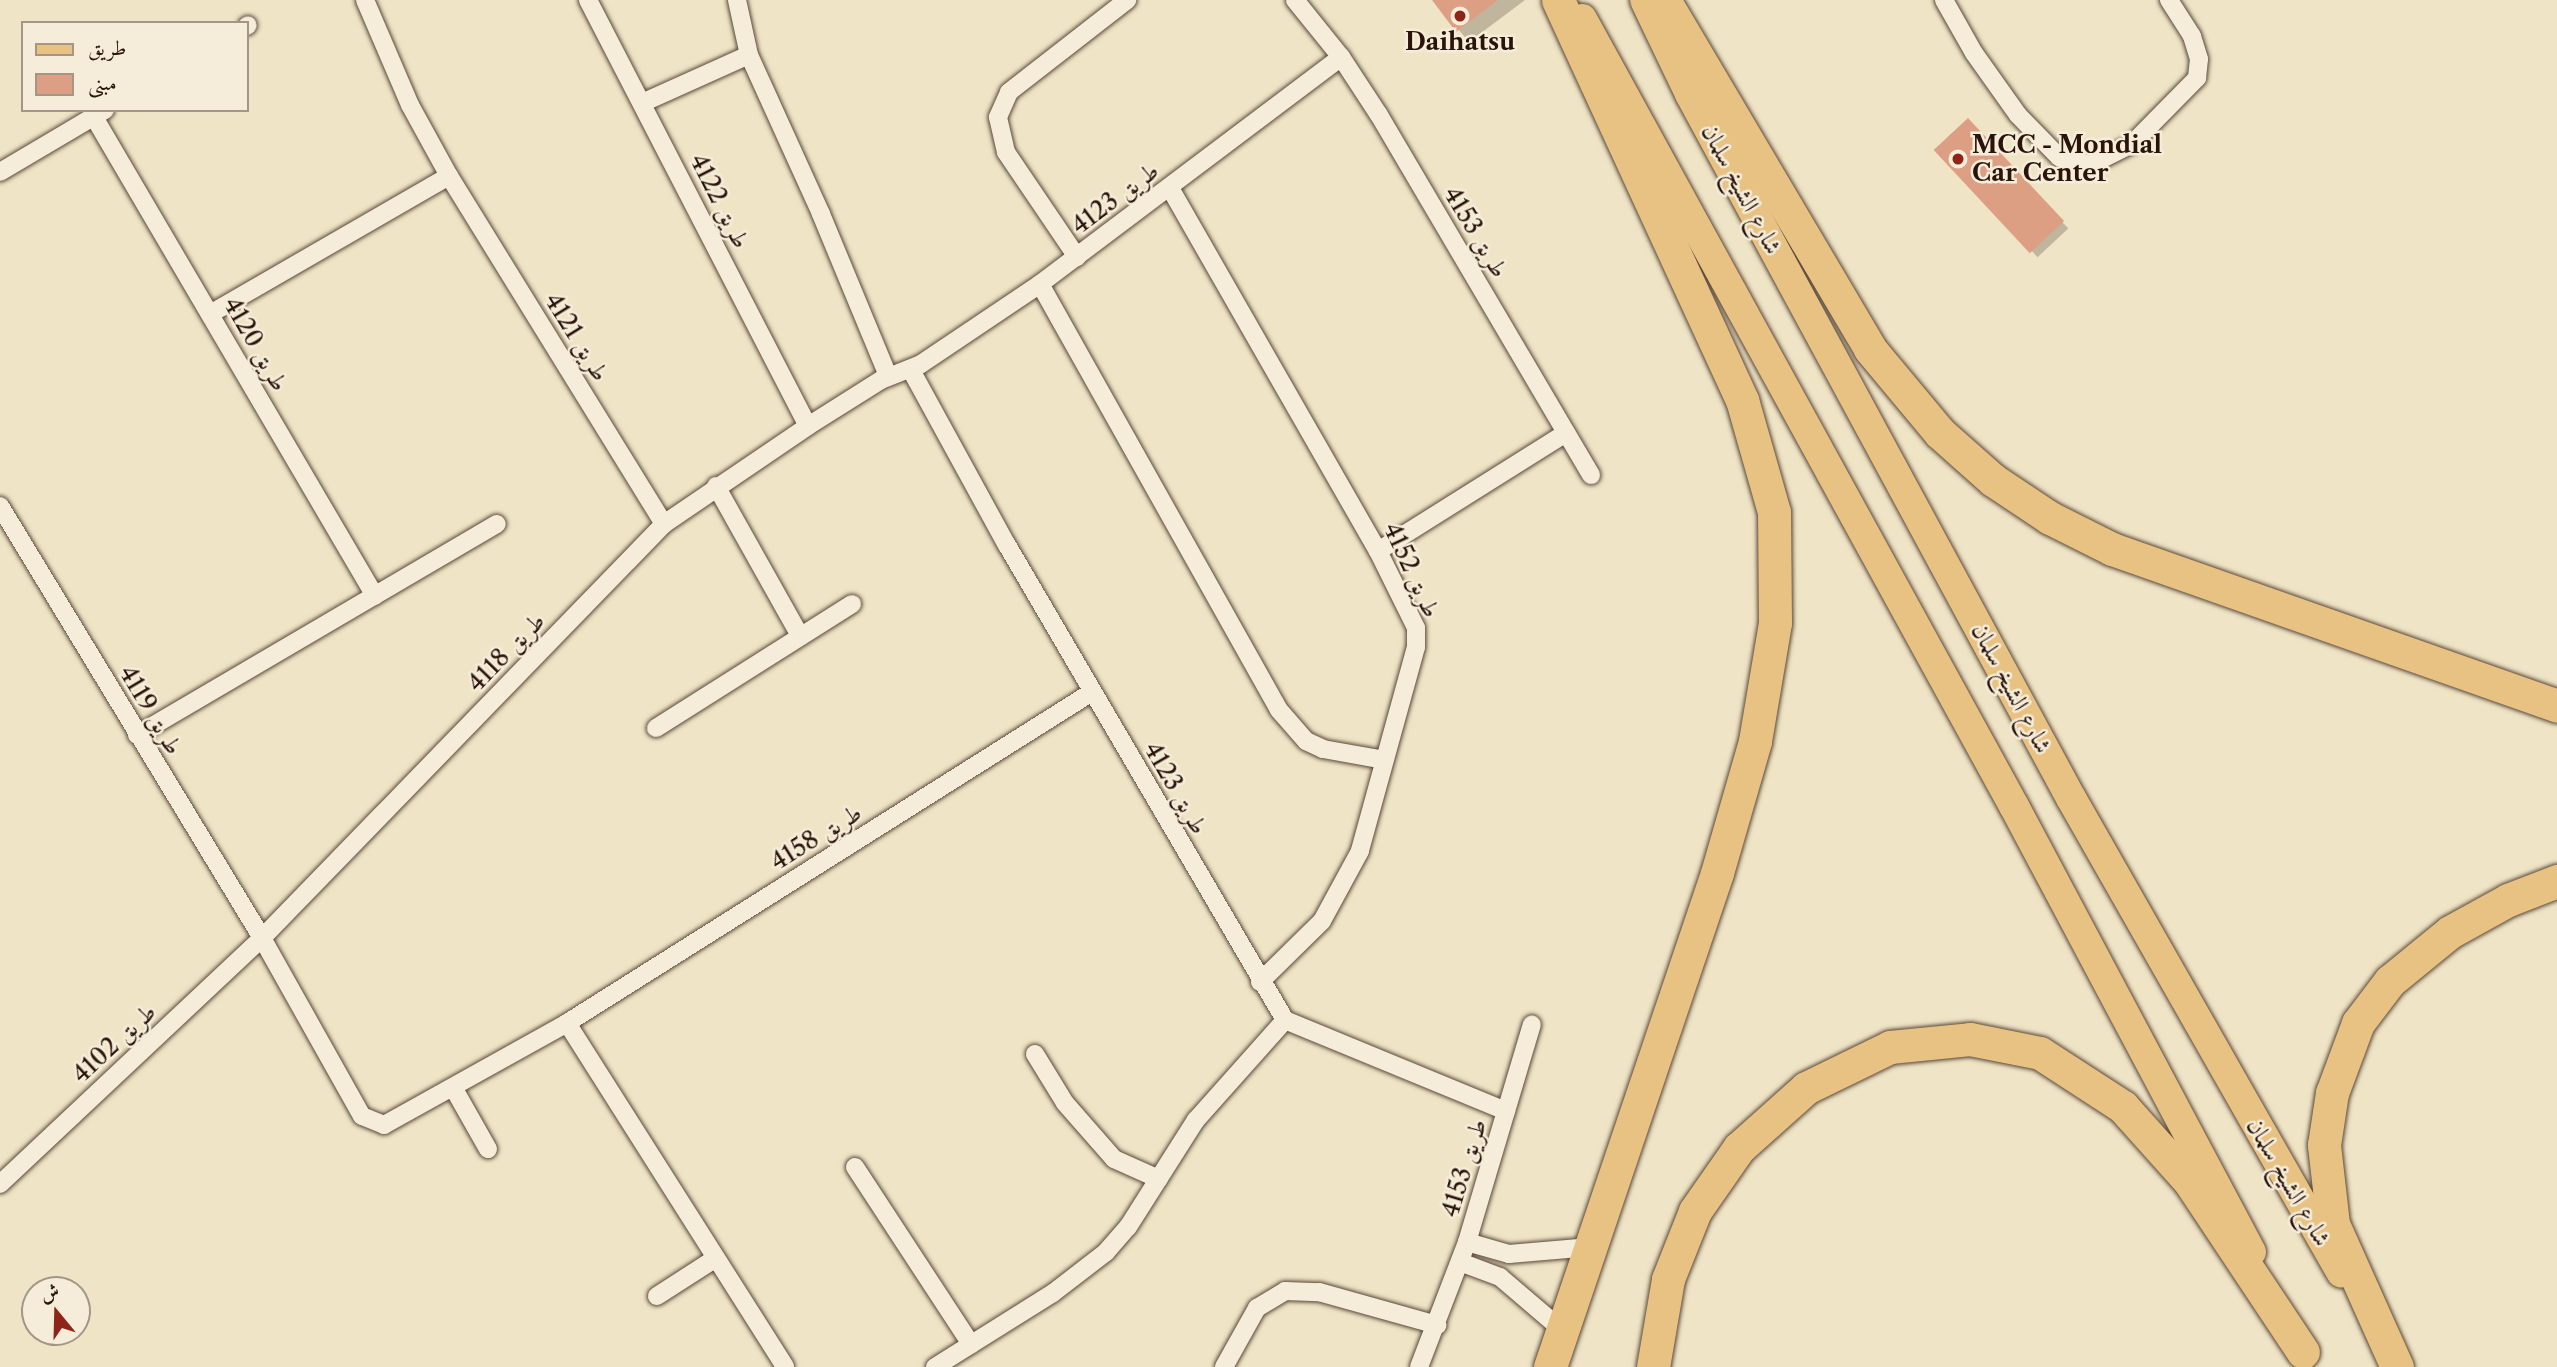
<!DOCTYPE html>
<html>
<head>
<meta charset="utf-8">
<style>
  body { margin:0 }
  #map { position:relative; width:2557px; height:1367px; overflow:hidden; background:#efe4c5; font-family:"Libre Caslon Text",Amiri,serif }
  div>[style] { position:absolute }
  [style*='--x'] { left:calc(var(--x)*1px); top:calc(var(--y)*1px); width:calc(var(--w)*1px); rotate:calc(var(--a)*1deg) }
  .shadow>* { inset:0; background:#0003; transform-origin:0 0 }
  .building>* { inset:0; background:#dd9f84; transform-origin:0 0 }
  .roads { filter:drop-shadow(0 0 2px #5a4739) drop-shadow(0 0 2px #5a4739) }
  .minor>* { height:18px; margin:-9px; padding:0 9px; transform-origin:9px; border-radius:9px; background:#f5edd9 }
  .primary>* { height:30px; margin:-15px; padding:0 15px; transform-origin:15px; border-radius:15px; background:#e8c282 }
  .motorway>* { height:33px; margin:-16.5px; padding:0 16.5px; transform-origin:16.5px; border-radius:16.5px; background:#e8c282 }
  .dots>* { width:19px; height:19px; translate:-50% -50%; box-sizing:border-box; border:4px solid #f5edd9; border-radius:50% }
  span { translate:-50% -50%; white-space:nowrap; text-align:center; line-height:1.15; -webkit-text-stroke:5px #f5edd9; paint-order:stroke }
  .poi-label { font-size:24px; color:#29130a; font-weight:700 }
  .left { translate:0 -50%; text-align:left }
  .street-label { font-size:24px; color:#29130a }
  .legend { position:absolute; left:21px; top:21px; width:228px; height:91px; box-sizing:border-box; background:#f5edd9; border:2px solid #a39686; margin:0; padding:9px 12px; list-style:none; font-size:21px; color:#29130a }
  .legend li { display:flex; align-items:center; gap:14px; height:35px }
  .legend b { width:35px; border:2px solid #a39686 }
  .north { position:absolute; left:21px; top:1276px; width:70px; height:70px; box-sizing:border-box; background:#f5edd9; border:2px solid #a39686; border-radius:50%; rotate:341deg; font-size:19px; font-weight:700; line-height:28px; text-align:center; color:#29130a }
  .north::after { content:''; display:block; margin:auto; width:24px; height:32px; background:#8f2418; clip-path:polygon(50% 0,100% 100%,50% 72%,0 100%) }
</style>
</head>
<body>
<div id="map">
  <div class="shadow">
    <div style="clip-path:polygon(1434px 0,1525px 0,1469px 42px)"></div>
    <div style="left:1968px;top:121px;width:147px;height:42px;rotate:47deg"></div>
  </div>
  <div class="building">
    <div style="clip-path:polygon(1432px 0,1498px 0,1456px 32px)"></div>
    <div style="left:1968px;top:118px;width:141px;height:47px;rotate:47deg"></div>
  </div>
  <div class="roads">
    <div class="minor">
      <div style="--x:365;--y:0;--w:114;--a:66.8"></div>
      <div style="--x:410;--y:105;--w:81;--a:61.2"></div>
      <div style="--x:449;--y:176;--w:409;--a:58.3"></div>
      <div style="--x:588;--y:0;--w:479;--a:62.7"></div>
      <div style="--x:737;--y:0;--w:56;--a:77.7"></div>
      <div style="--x:749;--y:55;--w:175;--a:65.6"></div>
      <div style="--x:821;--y:214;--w:175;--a:67.5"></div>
      <div style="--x:1295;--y:0;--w:73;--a:51.1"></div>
      <div style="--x:1341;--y:57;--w:69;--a:56.8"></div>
      <div style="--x:1379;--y:115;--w:418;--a:59.5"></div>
      <div style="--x:1944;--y:0;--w:61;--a:60.5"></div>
      <div style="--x:1974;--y:53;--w:76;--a:54.6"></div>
      <div style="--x:2018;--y:115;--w:59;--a:45.7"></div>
      <div style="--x:2059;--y:157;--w:32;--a:14"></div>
      <div style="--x:2090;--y:165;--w:47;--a:-26.6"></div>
      <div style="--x:2132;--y:144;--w:93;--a:-45.4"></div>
      <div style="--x:2197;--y:78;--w:19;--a:-84"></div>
      <div style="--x:2199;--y:59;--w:24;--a:-107"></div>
      <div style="--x:2192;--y:36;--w:43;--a:-122.6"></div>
      <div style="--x:247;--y:26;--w:1;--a:-45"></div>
      <div style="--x:642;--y:103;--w:117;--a:-24.2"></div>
      <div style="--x:94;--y:117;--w:555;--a:59.6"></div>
      <div style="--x:0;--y:172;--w:122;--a:-30.6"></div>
      <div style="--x:1170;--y:188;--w:418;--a:60.2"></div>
      <div style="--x:1378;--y:551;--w:86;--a:63.7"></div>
      <div style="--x:1416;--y:628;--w:19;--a:90"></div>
      <div style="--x:1416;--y:647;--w:212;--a:105.4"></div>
      <div style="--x:1360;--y:851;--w:80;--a:118.5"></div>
      <div style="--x:1322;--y:921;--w:87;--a:135.5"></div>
      <div style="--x:1077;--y:257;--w:127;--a:-124.1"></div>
      <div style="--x:1006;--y:152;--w:36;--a:-103"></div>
      <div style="--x:998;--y:117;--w:27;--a:-66"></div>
      <div style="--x:1009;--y:92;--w:150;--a:-37.9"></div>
      <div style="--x:1040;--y:284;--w:488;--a:60.7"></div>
      <div style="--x:1279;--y:710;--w:41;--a:48.9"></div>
      <div style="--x:1306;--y:741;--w:19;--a:25"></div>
      <div style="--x:1323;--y:749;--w:62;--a:10.2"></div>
      <div style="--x:210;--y:314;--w:276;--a:-30"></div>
      <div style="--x:911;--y:370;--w:200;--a:61.3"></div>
      <div style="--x:1007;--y:545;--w:550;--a:59.66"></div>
      <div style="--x:1285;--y:1020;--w:239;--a:22.4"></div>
      <div style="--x:716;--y:486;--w:170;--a:60.7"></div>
      <div style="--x:0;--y:506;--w:505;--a:58.76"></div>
      <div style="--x:262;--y:938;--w:204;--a:60.7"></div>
      <div style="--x:362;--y:1116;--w:24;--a:22"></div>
      <div style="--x:384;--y:1125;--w:210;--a:-29.1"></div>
      <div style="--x:567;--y:1023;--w:621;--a:-32.23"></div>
      <div style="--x:1378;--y:551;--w:222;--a:-32.1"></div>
      <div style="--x:656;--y:728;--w:232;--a:-32.3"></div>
      <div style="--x:137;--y:735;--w:417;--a:-30.4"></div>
      <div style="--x:567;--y:1023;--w:407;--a:57.6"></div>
      <div style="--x:1035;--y:1054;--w:57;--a:58.5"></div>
      <div style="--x:1065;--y:1103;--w:74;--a:48.8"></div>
      <div style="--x:1114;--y:1159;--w:49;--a:24"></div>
      <div style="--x:454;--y:1089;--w:69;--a:60.5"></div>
      <div style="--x:855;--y:1167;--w:212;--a:56.8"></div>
      <div style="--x:0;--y:1184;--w:359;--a:-43.2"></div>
      <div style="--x:262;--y:938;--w:577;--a:-45.84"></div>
      <div style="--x:664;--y:524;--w:174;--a:-34.2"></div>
      <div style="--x:808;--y:426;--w:86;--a:-32.2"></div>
      <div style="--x:881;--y:380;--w:43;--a:-21.8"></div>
      <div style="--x:921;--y:364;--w:143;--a:-33.9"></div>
      <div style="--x:1040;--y:284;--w:377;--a:-37"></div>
      <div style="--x:1467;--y:1242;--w:44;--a:15.9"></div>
      <div style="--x:1509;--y:1254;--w:82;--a:-4.9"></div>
      <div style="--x:1460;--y:1262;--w:43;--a:20.6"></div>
      <div style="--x:1500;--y:1277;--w:82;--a:40.5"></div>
      <div style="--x:657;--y:1296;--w:70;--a:-32.8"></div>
      <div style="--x:935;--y:1367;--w:139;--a:-32.1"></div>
      <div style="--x:1053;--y:1293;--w:67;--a:-37.7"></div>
      <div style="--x:1106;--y:1252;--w:33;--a:-49"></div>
      <div style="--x:1128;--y:1227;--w:127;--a:-57.6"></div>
      <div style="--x:1196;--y:1120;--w:134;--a:-48.3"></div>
      <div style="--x:1224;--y:1367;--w:68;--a:-60.8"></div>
      <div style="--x:1257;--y:1308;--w:33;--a:-31"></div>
      <div style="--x:1285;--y:1291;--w:34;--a:2"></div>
      <div style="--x:1319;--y:1292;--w:123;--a:15.6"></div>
      <div style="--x:1419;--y:1367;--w:134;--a:-69"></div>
      <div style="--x:1467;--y:1242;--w:227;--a:-73.4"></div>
    </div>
    <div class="primary">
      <div style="--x:1645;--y:0;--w:104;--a:64.4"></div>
      <div style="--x:1690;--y:94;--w:800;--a:61.58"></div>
      <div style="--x:2071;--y:798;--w:546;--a:60.33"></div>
      <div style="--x:1582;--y:19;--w:898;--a:61.24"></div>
      <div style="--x:2014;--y:806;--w:505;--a:62.01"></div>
    </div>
    <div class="motorway">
      <div style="--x:1664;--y:0;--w:405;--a:59.4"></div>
      <div style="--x:1870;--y:349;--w:109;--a:50.2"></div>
      <div style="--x:1940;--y:433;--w:71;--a:41.6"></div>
      <div style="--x:1993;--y:480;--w:69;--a:33.7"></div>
      <div style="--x:2050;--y:518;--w:69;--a:26.6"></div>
      <div style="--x:2112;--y:549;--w:472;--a:19.4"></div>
      <div style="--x:1550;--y:1367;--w:521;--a:-71.32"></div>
      <div style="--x:1717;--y:873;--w:137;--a:-73.9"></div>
      <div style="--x:1755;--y:741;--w:120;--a:-80.4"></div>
      <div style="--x:1775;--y:623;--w:111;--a:-90.5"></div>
      <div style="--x:1774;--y:512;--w:116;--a:-105.9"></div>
      <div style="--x:1742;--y:400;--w:440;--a:-114.7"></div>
      <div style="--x:1653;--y:1367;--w:89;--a:-80.3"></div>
      <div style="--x:1668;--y:1279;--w:73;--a:-68.3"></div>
      <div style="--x:1695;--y:1211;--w:77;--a:-55.1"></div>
      <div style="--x:1739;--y:1148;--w:90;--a:-41.8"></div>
      <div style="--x:1806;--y:1088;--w:93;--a:-26"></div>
      <div style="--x:1890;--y:1047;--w:80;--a:-5.7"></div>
      <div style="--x:1970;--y:1039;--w:71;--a:11.3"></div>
      <div style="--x:2040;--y:1053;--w:99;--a:33"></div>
      <div style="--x:2123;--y:1107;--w:101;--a:48.2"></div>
      <div style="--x:2190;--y:1182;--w:204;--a:56.4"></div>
      <div style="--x:2397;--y:1367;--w:157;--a:-114.1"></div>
      <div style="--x:2333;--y:1224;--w:80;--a:-96.5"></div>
      <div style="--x:2324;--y:1145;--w:53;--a:-81.3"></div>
      <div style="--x:2332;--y:1093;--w:75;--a:-69.6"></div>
      <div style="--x:2358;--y:1023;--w:53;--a:-52.7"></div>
      <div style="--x:2390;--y:981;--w:77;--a:-39.2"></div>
      <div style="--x:2450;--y:932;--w:66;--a:-28.9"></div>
      <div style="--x:2508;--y:900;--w:53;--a:-21.2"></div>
    </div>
  </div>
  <div class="dots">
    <div style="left:1460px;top:16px;background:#8f2418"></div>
    <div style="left:1958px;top:159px;background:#8f2418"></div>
  </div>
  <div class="poi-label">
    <span style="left:1460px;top:42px">Daihatsu</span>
    <span class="left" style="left:1972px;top:159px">MCC - Mondial<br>Car Center</span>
  </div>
  <div class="street-label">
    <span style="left:1742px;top:189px;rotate:62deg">شارع الشيخ سلمان</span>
    <span style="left:1115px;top:198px;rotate:-37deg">طريق 4123</span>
    <span style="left:720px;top:201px;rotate:63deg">طريق 4122</span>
    <span style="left:1476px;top:232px;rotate:59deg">طريق 4153</span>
    <span style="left:577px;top:337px;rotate:58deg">طريق 4121</span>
    <span style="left:256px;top:344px;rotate:60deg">طريق 4120</span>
    <span style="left:1412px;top:570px;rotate:65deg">طريق 4152</span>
    <span style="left:506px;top:652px;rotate:-46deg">طريق 4118</span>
    <span style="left:2012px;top:688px;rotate:62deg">شارع الشيخ سلمان</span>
    <span style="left:151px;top:710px;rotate:59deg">طريق 4119</span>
    <span style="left:1176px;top:788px;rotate:60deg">طريق 4123</span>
    <span style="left:816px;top:837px;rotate:-32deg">طريق 4158</span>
    <span style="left:114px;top:1043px;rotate:-43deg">طريق 4102</span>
    <span style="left:1464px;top:1168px;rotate:-73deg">طريق 4153</span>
    <span style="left:2289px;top:1182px;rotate:60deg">شارع الشيخ سلمان</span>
  </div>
  <ul class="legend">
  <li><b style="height:9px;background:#e8c282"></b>طريق</li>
  <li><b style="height:19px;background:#dd9f84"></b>مبنى</li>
  </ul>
  <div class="north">ش</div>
</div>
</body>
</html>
